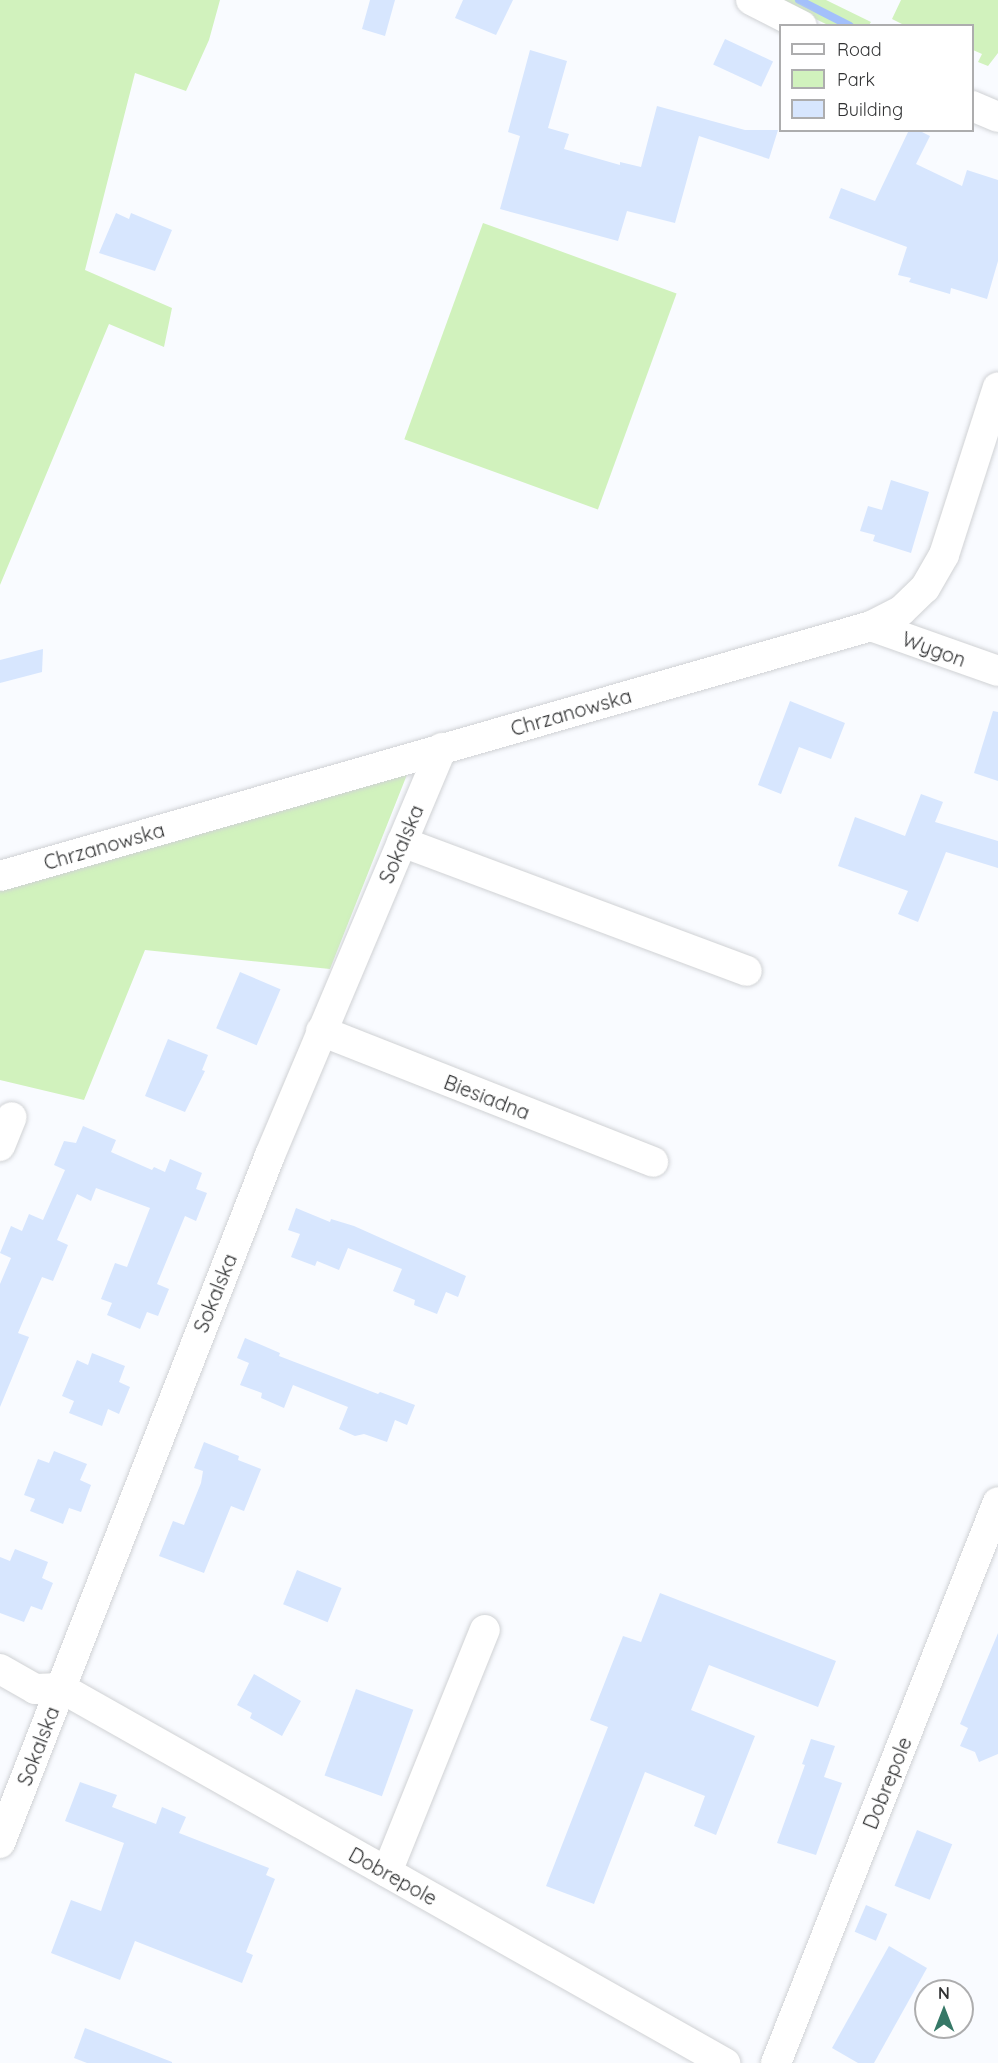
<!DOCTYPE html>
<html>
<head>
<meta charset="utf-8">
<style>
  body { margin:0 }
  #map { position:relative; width:998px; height:2063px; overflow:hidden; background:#f9fbff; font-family:Quicksand,sans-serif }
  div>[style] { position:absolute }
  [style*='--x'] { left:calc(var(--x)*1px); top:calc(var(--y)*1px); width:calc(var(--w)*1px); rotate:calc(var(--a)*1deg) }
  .green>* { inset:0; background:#d1f2bd; transform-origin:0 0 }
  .stream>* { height:8px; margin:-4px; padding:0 4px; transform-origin:4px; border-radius:4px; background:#a3c0fb }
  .building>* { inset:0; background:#d7e6fe; transform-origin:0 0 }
  .roads { filter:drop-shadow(0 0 2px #d0d2d5) drop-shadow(0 0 2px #d0d2d5) }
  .street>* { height:30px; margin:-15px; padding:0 15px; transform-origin:15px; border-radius:15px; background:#fff }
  span { translate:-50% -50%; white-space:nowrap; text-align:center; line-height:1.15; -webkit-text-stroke:4.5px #fff; paint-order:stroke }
  .street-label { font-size:20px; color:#323334 }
  .legend { position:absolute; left:779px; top:24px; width:195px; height:108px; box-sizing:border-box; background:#fff; border:2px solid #adadae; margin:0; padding:8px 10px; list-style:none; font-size:18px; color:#323334 }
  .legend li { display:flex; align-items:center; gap:12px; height:30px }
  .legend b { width:30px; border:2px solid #adadae }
  .north { position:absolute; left:914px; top:1979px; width:60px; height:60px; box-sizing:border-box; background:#fff; border:2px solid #adadae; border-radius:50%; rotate:0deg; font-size:16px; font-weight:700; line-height:24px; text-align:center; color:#323334 }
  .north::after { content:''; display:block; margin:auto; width:21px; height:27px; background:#367867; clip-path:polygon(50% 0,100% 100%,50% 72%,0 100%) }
</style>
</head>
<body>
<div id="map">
  <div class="green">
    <div style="clip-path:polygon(0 0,220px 0,209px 40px,186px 91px,135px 73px,85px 270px,172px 308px,164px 347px,109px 324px,0 585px)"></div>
    <div style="clip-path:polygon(776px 0,826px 0,871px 22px,869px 25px,828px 25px)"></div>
    <div style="clip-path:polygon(901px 0,998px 0,998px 53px,988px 66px,978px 62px,982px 54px,973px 50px,972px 26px,904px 25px,892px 19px)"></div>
    <div style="left:483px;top:223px;width:206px;height:230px;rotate:20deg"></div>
    <div style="clip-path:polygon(410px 767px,330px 969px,145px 950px,84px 1100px,0 1080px,0 885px)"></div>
  </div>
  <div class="stream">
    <div style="--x:799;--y:0;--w:57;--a:27"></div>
  </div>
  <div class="building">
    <div style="clip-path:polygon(370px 0,395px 0,385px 36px,362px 29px)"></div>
    <div style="clip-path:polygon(463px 0,513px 0,496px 35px,455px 18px)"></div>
    <div style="left:725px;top:39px;width:53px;height:28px;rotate:25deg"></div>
    <div style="clip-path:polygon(530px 50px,567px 61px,548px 128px,569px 134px,564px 149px,620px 165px,620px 162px,641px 167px,657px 106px,745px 130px,778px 130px,769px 159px,699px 136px,675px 223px,627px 211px,618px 241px,500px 209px,520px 136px,508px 132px)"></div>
    <div style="clip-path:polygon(909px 130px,918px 130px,930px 136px,916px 164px,962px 186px,967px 170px,998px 180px,998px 261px,987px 299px,951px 288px,950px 294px,909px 282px,911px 278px,898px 275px,907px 247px,829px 218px,841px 188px,875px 201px)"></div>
    <div style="clip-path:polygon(116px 213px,129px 219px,131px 213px,172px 230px,155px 271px,99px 253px)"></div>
    <div style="clip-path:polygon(891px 480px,929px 492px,911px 553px,873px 541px,875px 535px,860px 531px,868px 506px,882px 510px)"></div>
    <div style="clip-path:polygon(43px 649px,42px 672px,0 683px,0 660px)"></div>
    <div style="clip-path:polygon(790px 701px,845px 723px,831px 759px,799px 747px,781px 794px,758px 785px)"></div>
    <div style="clip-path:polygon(993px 711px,998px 712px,998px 781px,974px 773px)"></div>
    <div style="clip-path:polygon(921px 794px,943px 802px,935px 822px,998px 841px,998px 868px,946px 852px,918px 922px,898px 914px,908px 891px,838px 866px,855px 817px,905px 836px)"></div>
    <div style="left:240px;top:972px;width:44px;height:61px;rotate:23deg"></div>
    <div style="clip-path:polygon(168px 1039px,208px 1055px,202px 1070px,205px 1071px,185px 1112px,145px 1096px)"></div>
    <div style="clip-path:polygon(83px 1126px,116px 1140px,111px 1152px,152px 1170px,154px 1167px,165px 1172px,170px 1159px,202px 1173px,196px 1189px,207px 1193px,196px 1221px,185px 1216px,157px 1284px,169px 1289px,158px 1316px,147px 1312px,140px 1329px,107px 1315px,112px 1303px,101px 1299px,115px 1263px,127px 1267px,150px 1208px,96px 1188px,91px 1201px,77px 1194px,57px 1240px,68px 1245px,53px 1281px,42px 1277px,29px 1307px,18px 1333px,29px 1337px,0 1407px,0 1284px,11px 1258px,0 1253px,11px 1226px,22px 1231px,29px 1214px,43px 1220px,65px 1170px,54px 1165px,64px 1141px,76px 1143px)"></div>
    <div style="clip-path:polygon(296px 1208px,330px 1222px,331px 1219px,354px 1226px,466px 1276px,458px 1297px,446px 1292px,437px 1314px,414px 1305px,415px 1300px,393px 1291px,402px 1269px,348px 1248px,339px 1270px,317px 1261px,315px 1266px,291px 1257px,300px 1234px,288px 1230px)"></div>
    <div style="clip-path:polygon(245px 1338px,280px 1353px,279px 1356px,378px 1394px,380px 1392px,415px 1405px,407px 1425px,395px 1420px,387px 1442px,364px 1434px,355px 1436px,339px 1429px,348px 1407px,293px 1385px,284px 1408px,261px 1398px,262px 1393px,240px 1385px,249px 1363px,237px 1358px)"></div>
    <div style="clip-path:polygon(92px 1353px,125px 1366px,119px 1382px,130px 1387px,119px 1414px,108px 1409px,102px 1426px,69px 1413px,74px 1401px,62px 1396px,77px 1360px,88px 1365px)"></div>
    <div style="clip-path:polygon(204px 1442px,239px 1456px,238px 1460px,261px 1469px,244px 1511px,231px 1506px,204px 1573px,159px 1556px,173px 1521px,184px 1525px,201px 1483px,203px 1471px,194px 1468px)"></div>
    <div style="clip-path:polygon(54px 1451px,87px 1464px,80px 1480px,91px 1485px,81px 1512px,69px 1508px,63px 1524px,30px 1511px,35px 1499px,24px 1495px,38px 1459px,49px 1463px)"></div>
    <div style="clip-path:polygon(15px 1549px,48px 1562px,42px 1578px,53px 1583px,42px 1610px,31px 1606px,24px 1622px,0 1613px,0 1557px,10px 1561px)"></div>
    <div style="left:297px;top:1570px;width:48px;height:37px;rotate:22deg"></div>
    <div style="clip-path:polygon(660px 1593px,836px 1661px,818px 1707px,709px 1665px,691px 1710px,755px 1736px,716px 1835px,694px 1826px,705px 1796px,645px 1772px,594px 1904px,546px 1886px,608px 1727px,590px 1720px,623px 1636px,641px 1642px)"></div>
    <div style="clip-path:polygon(998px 1633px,998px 1754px,979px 1762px,975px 1752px,960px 1746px,968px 1728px,960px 1724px)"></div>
    <div style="clip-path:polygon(254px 1674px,301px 1701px,282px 1736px,250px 1718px,252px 1713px,237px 1705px)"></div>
    <div style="left:356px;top:1689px;width:61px;height:92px;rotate:20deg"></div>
    <div style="clip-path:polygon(811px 1739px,835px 1746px,824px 1777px,842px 1783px,816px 1855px,777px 1843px,805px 1765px,802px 1764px)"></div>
    <div style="clip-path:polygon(80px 1782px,117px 1795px,112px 1807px,156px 1824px,162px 1807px,186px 1817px,179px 1833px,269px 1868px,266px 1875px,275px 1879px,246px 1952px,253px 1955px,242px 1983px,135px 1941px,120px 1980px,51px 1953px,71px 1900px,101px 1911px,124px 1843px,65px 1821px)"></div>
    <div style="left:917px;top:1830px;width:38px;height:60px;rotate:22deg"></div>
    <div style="left:866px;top:1905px;width:23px;height:29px;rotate:23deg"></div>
    <div style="clip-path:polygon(889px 1946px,927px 1968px,874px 2063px,858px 2063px,832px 2048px)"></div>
    <div style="clip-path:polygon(85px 2028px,172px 2062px,172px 2063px,87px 2063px,74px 2058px)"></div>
  </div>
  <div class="roads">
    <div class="street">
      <div style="--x:751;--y:0;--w:57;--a:27"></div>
      <div style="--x:972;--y:106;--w:28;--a:23"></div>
      <div style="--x:871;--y:626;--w:135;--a:19.5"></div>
      <div style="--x:402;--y:842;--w:368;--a:20.5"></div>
      <div style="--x:0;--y:876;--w:906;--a:-16.01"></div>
      <div style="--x:871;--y:626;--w:34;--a:-27"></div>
      <div style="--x:901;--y:611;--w:33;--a:-44"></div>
      <div style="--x:925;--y:588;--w:38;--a:-60"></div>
      <div style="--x:944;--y:555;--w:176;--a:-72.2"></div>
      <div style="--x:321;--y:1031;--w:357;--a:21.5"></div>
      <div style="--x:0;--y:1146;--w:31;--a:-68"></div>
      <div style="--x:0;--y:1669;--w:40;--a:29.7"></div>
      <div style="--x:35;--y:1689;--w:26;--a:-2"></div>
      <div style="--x:61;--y:1688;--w:763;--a:29.46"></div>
      <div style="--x:0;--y:1843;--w:739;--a:-68.57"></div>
      <div style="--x:270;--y:1155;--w:442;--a:-67.1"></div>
      <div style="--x:387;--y:1872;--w:261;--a:-68"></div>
      <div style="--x:776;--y:2063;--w:603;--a:-68.41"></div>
    </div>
  </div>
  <div class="street-label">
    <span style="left:934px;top:649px;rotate:20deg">Wygon</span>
    <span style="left:571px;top:712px;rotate:-16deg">Chrzanowska</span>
    <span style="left:401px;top:844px;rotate:-67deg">Sokalska</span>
    <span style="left:104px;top:846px;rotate:-16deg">Chrzanowska</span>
    <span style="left:487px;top:1097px;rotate:21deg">Biesiadna</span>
    <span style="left:215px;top:1293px;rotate:-68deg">Sokalska</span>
    <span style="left:38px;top:1746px;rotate:-69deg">Sokalska</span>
    <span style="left:887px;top:1783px;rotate:-68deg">Dobrepole</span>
    <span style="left:393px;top:1876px;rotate:29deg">Dobrepole</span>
  </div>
  <ul class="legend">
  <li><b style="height:8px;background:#fff"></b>Road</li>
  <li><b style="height:16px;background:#d1f2bd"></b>Park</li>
  <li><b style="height:16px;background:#d7e6fe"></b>Building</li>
  </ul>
  <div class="north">N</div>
</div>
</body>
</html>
